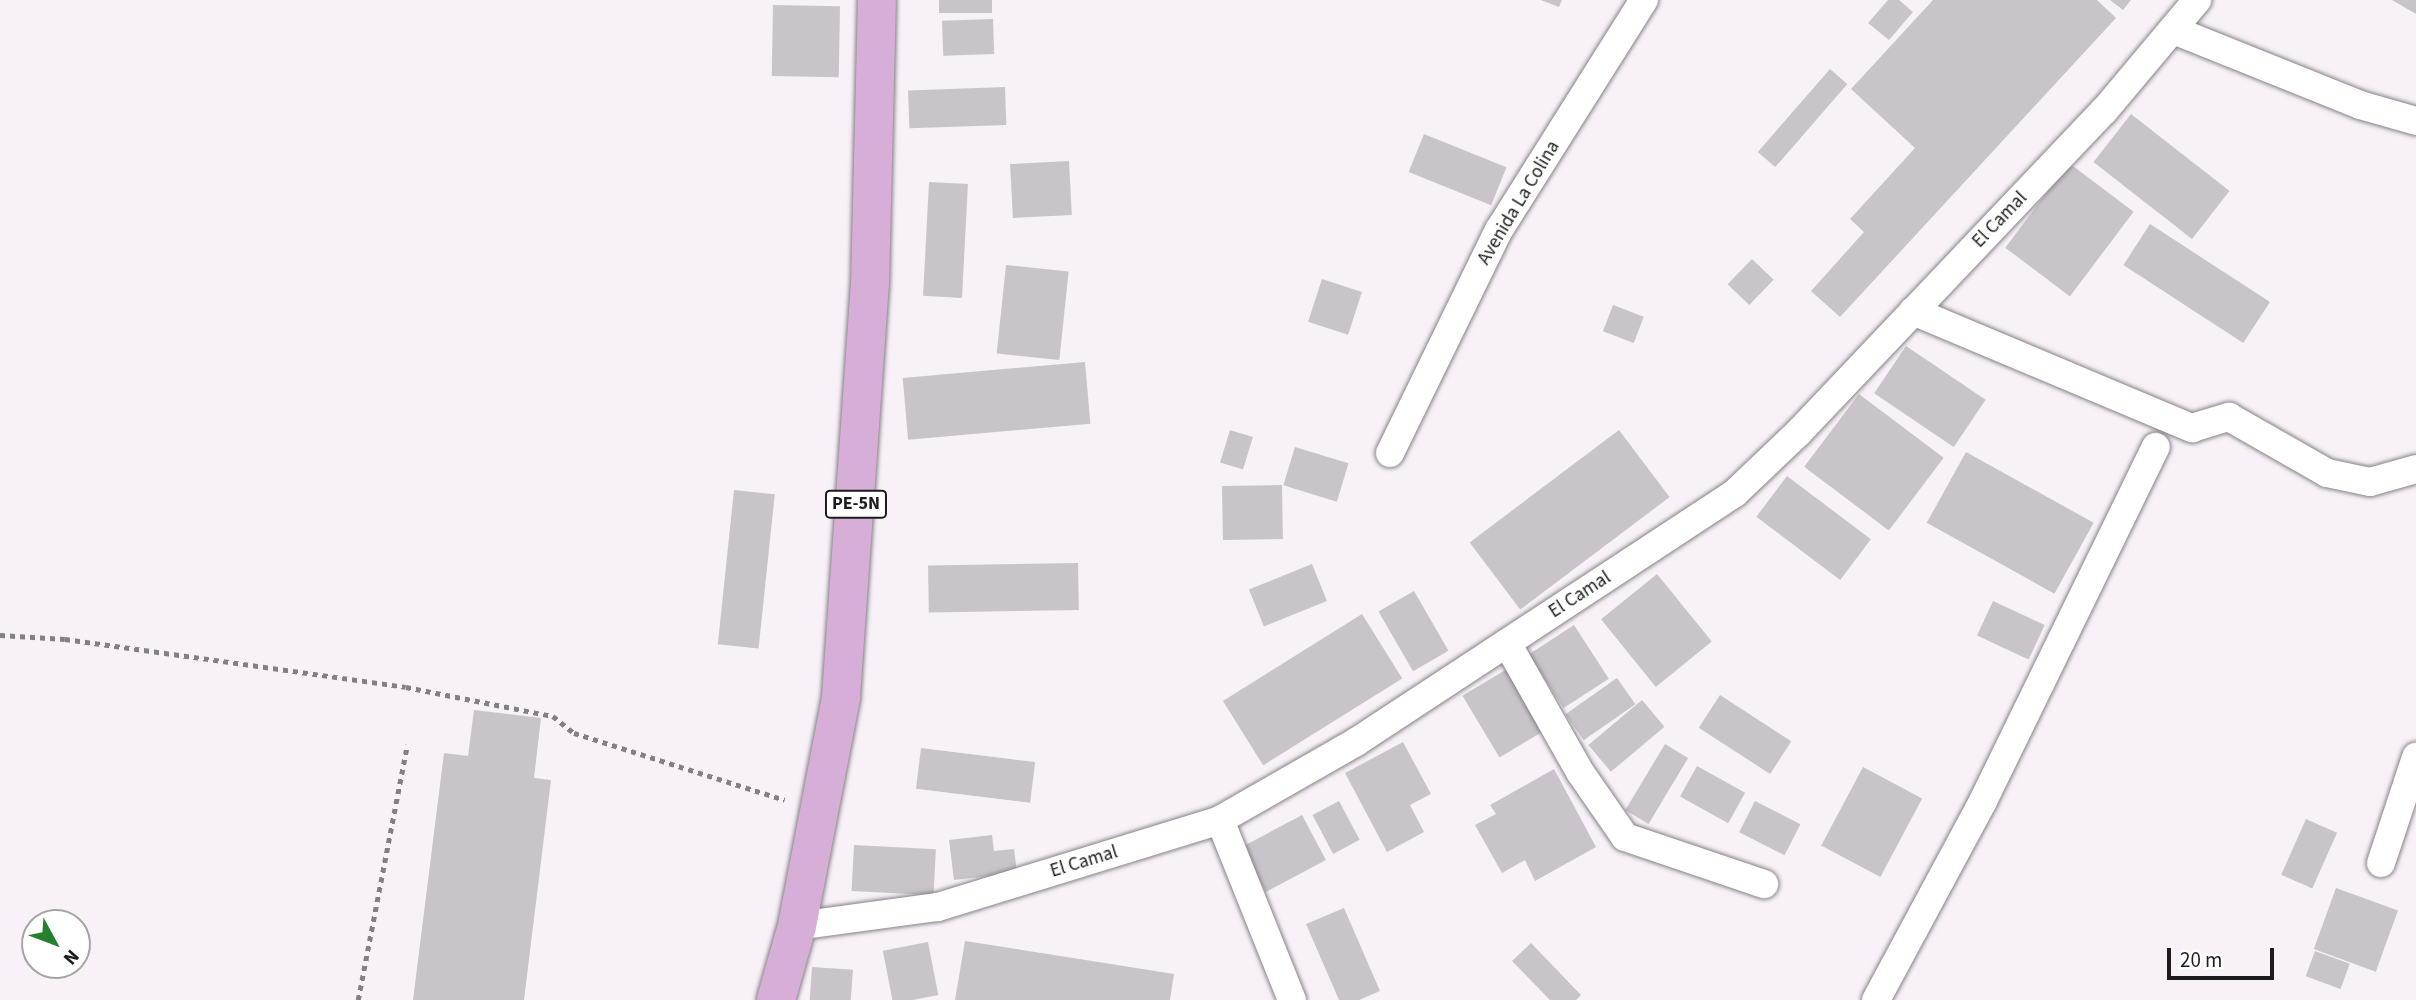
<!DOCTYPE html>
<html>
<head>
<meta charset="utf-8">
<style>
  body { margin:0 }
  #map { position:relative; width:2416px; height:1000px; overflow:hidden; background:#f8f2f8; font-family:"Source Sans 3",sans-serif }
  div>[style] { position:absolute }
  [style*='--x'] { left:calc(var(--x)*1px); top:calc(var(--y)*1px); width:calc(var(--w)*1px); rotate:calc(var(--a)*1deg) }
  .building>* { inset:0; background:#c9c4c9; transform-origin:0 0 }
  .path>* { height:4.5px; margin-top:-2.25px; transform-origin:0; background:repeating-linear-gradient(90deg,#837f83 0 5px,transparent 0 10px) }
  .roads { filter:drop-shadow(0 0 2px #868186) drop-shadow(0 0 2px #868186) }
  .minor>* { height:28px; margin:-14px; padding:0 14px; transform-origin:14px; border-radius:14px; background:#fff }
  .trunk>* { height:38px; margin:-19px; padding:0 19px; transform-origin:19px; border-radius:19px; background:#d6aed8 }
  span { translate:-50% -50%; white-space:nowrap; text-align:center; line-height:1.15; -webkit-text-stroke:5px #fff; paint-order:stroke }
  .shield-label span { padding:2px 5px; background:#fff; border:2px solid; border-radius:5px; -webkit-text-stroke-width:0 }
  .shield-label { font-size:18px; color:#1d1b1d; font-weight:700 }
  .street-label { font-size:19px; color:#1d1b1d }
  .north { position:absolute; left:21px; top:909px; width:70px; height:70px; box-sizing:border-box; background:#fff; border:2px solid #a5a4a5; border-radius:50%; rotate:131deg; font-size:19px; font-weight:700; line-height:28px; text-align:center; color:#1d1b1d }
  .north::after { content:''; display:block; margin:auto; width:24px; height:32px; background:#268030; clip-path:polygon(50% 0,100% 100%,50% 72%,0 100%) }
  .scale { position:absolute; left:2167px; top:948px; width:107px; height:32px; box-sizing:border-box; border:4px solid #1d1b1d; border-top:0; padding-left:9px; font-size:21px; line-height:24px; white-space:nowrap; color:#1d1b1d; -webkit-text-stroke:5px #fff; paint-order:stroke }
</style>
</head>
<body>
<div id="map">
  <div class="building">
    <div style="left:939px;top:0;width:53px;height:13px"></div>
    <div style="clip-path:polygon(1541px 0,1562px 0,1559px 7px)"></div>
    <div style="clip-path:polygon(1888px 0,1899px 0,1913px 12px,1889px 40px,1868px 23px)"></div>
    <div style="clip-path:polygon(1933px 0,2097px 0,2116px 18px,1840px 317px,1811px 291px,1864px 232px,1850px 219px,1915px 148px,1851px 89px)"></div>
    <div style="clip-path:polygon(2110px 0,2131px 0,2123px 10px)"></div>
    <div style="clip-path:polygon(2392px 0,2416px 0,2416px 14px)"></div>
    <div style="left:773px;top:5px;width:67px;height:71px;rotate:1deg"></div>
    <div style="left:993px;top:19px;width:35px;height:51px;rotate:88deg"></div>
    <div style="left:1830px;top:69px;width:23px;height:110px;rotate:41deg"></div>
    <div style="left:1005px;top:87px;width:38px;height:97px;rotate:88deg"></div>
    <div style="left:2131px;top:114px;width:125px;height:61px;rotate:38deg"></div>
    <div style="left:1424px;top:134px;width:89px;height:41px;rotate:22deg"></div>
    <div style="left:1069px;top:161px;width:54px;height:59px;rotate:87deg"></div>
    <div style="left:2069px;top:163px;width:81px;height:106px;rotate:37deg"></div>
    <div style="left:929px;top:182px;width:39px;height:114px;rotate:3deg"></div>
    <div style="left:2150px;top:224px;width:143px;height:49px;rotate:33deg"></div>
    <div style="left:1752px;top:259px;width:30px;height:35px;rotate:44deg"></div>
    <div style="left:1006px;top:265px;width:63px;height:89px;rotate:6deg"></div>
    <div style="left:1322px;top:279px;width:42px;height:45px;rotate:18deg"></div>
    <div style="left:1613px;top:305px;width:33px;height:28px;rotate:21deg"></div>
    <div style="left:1906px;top:346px;width:96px;height:57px;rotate:34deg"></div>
    <div style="left:1085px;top:362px;width:62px;height:183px;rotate:85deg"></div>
    <div style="left:1859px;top:394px;width:106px;height:91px;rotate:37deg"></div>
    <div style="left:1230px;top:430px;width:24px;height:34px;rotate:17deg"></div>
    <div style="left:1619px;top:430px;width:84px;height:187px;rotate:53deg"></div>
    <div style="left:1295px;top:447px;width:56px;height:40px;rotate:17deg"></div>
    <div style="left:1966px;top:452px;width:146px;height:81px;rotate:29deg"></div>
    <div style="left:1787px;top:476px;width:105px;height:51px;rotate:37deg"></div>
    <div style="left:1282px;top:485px;width:54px;height:60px;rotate:89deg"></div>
    <div style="left:734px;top:490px;width:41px;height:155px;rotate:6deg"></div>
    <div style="left:1078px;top:563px;width:47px;height:150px;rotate:89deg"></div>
    <div style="left:1312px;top:564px;width:40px;height:68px;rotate:68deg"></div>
    <div style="left:1657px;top:574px;width:87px;height:72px;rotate:51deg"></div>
    <div style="left:1414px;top:591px;width:69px;height:41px;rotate:60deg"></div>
    <div style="left:1993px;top:601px;width:57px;height:38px;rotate:25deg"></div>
    <div style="left:1362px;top:614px;width:76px;height:164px;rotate:58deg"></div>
    <div style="left:1574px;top:625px;width:64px;height:54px;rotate:57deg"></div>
    <div style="left:1507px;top:669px;width:72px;height:52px;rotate:59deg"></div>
    <div style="left:1617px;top:678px;width:32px;height:63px;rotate:55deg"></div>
    <div style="left:1720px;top:695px;width:85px;height:39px;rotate:33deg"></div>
    <div style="left:1642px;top:700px;width:35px;height:70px;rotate:50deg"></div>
    <div style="clip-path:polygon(474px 710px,541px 718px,534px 778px,551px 780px,524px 1000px,413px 1000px,444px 753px,468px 756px)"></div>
    <div style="clip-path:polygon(1403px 742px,1431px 794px,1410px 805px,1424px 832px,1387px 852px,1345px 773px)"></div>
    <div style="left:1665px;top:744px;width:27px;height:77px;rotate:31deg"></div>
    <div style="left:921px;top:748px;width:115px;height:41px;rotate:7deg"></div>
    <div style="left:1697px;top:766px;width:55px;height:35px;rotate:29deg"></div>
    <div style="left:1863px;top:767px;width:67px;height:89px;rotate:28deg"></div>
    <div style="clip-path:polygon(1554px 769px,1596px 847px,1535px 881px,1525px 860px,1502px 873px,1475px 825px,1496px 814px,1490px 805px)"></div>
    <div style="left:1339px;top:801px;width:44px;height:30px;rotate:62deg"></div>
    <div style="left:1755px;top:801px;width:51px;height:35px;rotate:27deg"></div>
    <div style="left:1302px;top:815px;width:51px;height:68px;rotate:62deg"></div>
    <div style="left:2306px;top:819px;width:34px;height:61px;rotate:24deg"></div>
    <div style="clip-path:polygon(992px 835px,994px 851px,1014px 849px,1017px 873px,954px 880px,949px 840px)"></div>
    <div style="left:854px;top:845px;width:82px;height:46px;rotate:3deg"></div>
    <div style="left:2336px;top:888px;width:66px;height:65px;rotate:20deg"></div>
    <div style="clip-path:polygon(1344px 908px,1380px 991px,1359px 1000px,1339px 1000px,1306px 924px)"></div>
    <div style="clip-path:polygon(965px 941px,1174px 974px,1170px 1000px,955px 1000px)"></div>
    <div style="left:928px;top:942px;width:54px;height:46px;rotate:79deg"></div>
    <div style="clip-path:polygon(1531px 943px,1581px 995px,1576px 1000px,1550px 1000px,1512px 961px)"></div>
    <div style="left:2315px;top:951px;width:37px;height:27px;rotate:20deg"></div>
    <div style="left:812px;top:967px;width:41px;height:33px;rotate:4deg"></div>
  </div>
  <div class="path">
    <div style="--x:0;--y:635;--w:65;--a:3.5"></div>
    <div style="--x:65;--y:639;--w:344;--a:8"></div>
    <div style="--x:406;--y:687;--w:150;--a:11.2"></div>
    <div style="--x:553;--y:716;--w:27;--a:39"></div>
    <div style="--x:574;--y:733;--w:221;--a:17.6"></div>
    <div style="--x:358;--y:1000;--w:260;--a:-79.1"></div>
  </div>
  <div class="roads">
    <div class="minor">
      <div style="--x:2176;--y:31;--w:198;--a:21.9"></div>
      <div style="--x:2360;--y:105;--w:58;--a:15.9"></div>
      <div style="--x:1913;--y:311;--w:303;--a:22.8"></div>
      <div style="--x:2192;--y:428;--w:39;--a:-17"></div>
      <div style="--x:2229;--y:417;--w:113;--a:29.7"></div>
      <div style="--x:2327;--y:473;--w:44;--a:11.8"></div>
      <div style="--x:2370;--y:482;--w:48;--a:-15.8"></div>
      <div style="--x:1390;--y:453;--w:248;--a:-64"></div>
      <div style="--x:1499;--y:230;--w:272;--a:-57.8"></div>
      <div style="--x:1507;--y:643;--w:148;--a:60.5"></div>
      <div style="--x:1580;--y:772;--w:79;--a:55.3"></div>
      <div style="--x:1625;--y:837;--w:147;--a:18.7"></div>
      <div style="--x:1220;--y:820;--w:194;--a:68.2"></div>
      <div style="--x:2381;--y:863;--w:112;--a:-71.7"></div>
      <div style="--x:797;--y:926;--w:142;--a:-7.7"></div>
      <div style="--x:938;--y:907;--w:295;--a:-17.1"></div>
      <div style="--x:1220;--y:820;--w:157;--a:-29.8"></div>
      <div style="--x:1356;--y:742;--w:453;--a:-33.3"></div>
      <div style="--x:1735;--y:493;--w:88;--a:-43.6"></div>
      <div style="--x:1799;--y:432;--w:443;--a:-46.5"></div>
      <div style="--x:2104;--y:111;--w:145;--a:-50"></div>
      <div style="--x:1876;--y:1000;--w:226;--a:-61.7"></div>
      <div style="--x:1983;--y:801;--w:394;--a:-64"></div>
    </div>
    <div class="trunk">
      <div style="--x:776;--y:1000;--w:77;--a:-74.2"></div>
      <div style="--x:797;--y:926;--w:233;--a:-79.1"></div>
      <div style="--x:841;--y:697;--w:414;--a:-86"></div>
      <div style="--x:870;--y:284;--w:284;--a:-88.6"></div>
    </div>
  </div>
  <div class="shield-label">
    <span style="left:856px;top:504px">PE-5N</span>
  </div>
  <div class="street-label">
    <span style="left:1519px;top:203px;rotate:-59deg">Avenida La Colina</span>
    <span style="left:2000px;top:220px;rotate:-46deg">El Camal</span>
    <span style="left:1580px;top:595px;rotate:-33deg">El Camal</span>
    <span style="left:1084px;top:862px;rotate:-17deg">El Camal</span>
  </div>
  <div class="north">N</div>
  <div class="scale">20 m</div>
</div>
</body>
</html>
